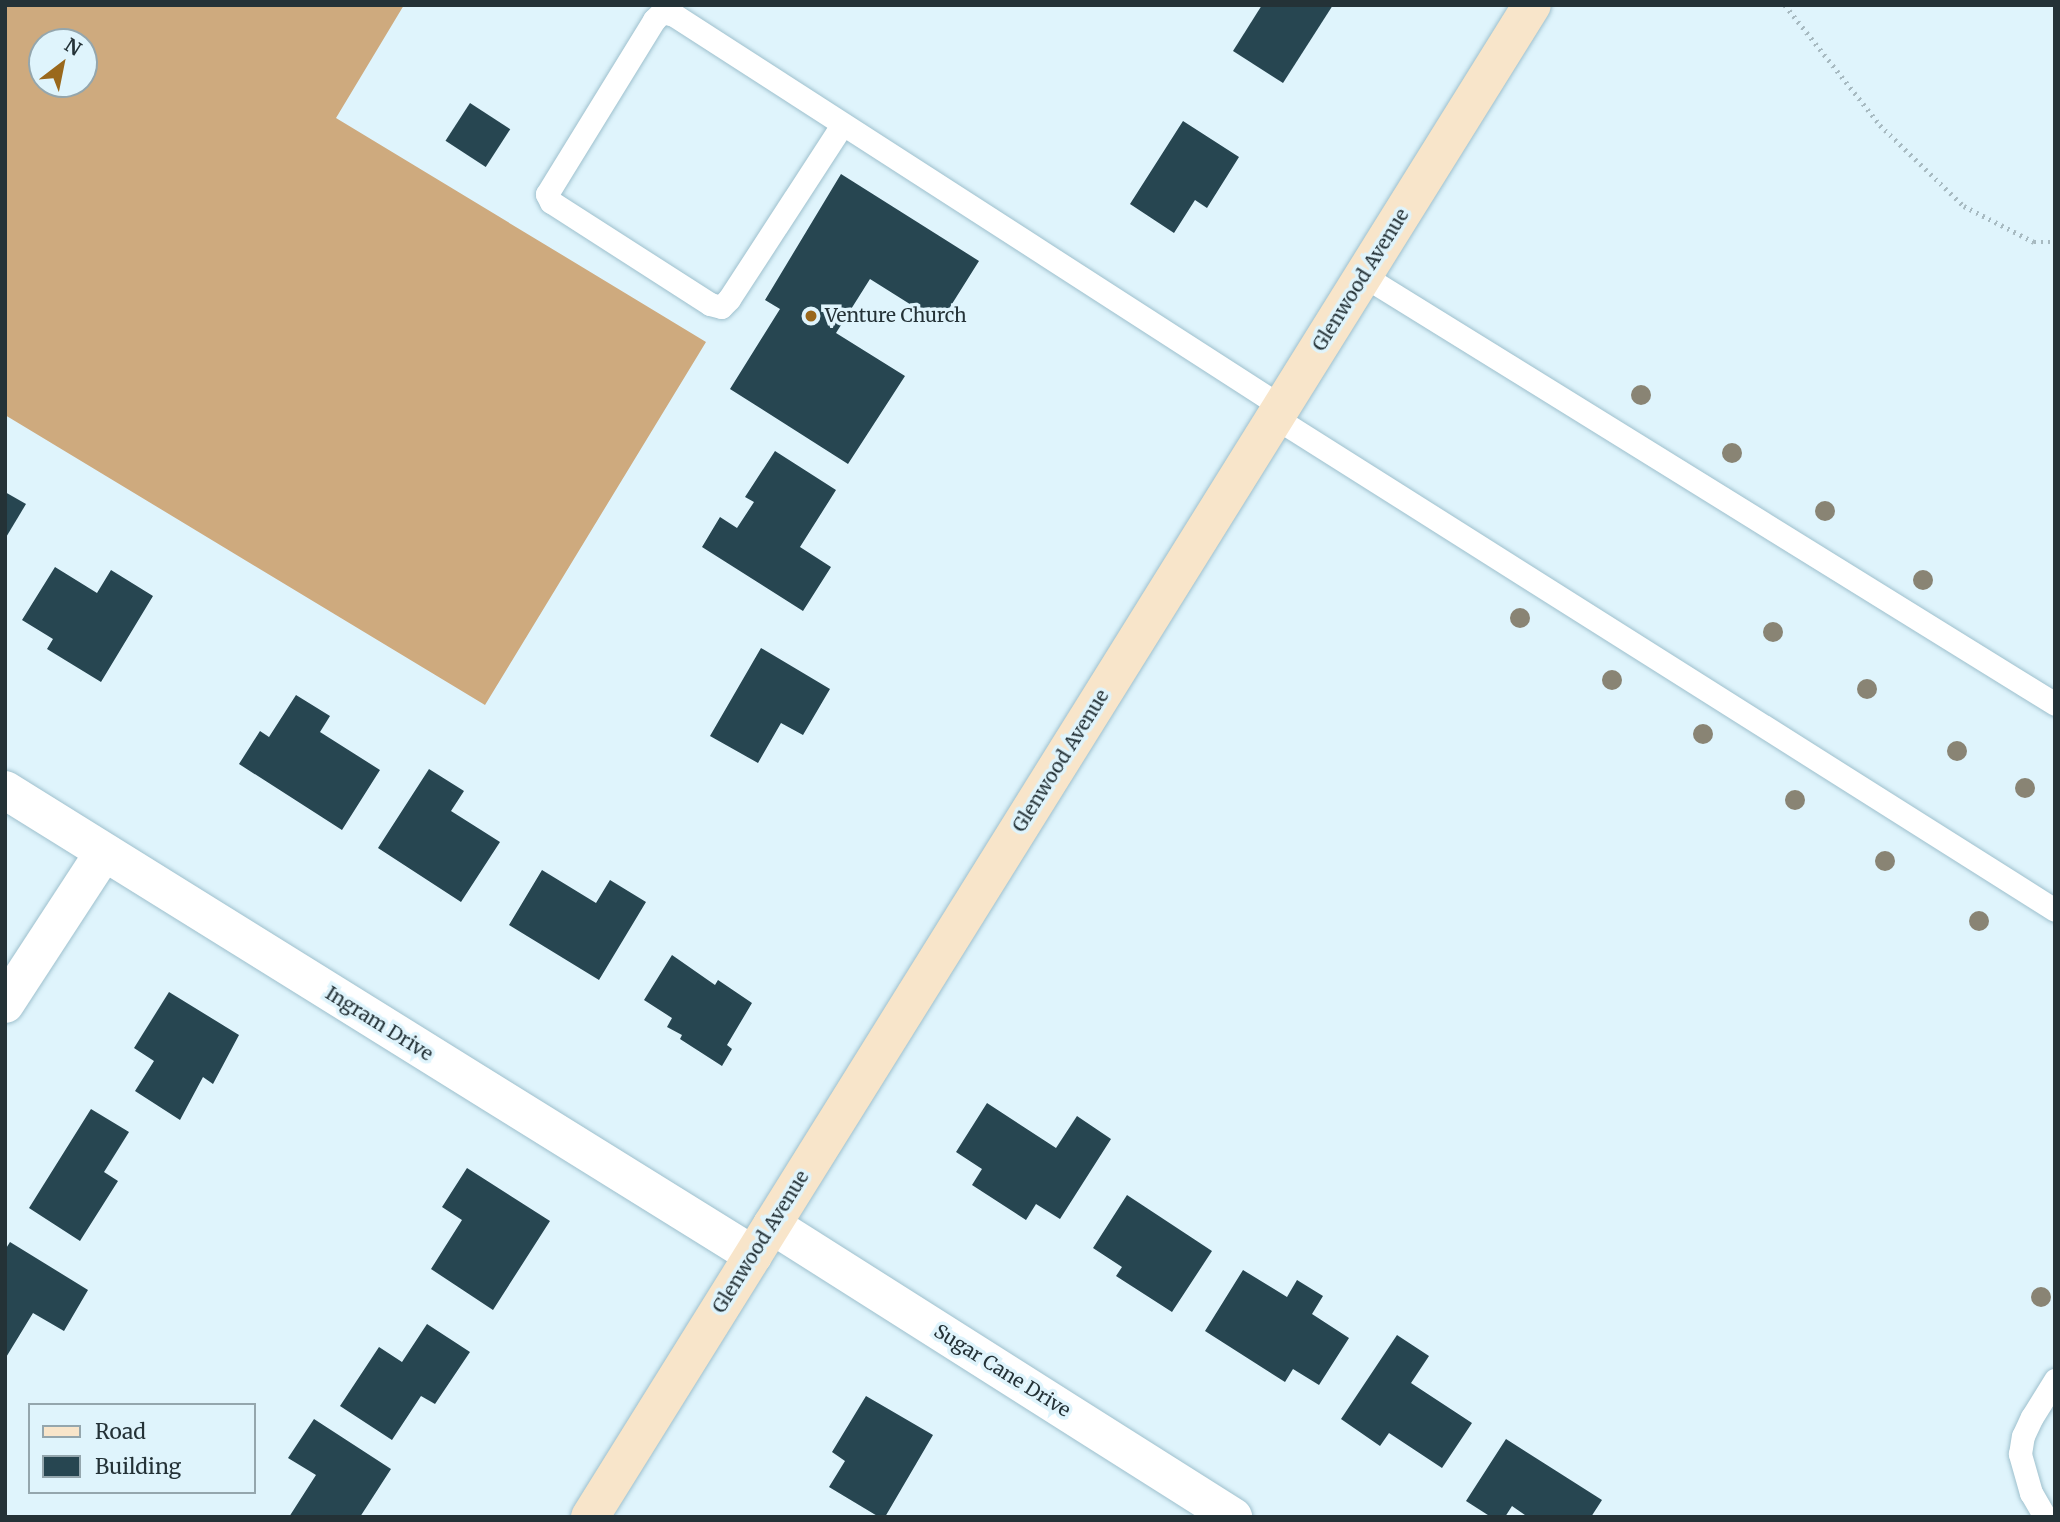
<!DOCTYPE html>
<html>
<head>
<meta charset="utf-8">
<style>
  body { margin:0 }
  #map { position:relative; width:2060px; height:1522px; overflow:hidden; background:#dff4fc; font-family:Merriweather,serif }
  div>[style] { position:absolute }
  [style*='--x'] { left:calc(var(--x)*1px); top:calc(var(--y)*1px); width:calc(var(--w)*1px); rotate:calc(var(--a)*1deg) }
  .forest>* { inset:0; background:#ceaa7e }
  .building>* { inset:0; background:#274651; transform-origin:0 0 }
  .path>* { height:4.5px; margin-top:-2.25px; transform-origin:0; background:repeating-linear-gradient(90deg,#a7bac1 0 2px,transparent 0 7px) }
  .roads { filter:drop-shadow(0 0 2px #9ec0cd) drop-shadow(0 0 2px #9ec0cd) }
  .lane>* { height:23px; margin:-11.5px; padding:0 11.5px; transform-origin:11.5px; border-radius:11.5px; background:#fff }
  .street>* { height:38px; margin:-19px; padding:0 19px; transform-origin:19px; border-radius:19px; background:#fff }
  .secondary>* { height:38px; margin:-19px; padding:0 19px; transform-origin:19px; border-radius:19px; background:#f8e5ca }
  .trees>* { width:20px; height:20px; margin:-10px; border-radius:50%; background:#898474 }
  .dots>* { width:19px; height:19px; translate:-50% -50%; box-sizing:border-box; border:4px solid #dff4fc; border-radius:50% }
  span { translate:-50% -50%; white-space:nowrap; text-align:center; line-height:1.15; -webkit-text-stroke:7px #dff4fc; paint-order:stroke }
  .street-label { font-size:19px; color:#243237 }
  .poi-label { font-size:19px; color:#243237 }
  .left { translate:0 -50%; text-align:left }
  .frame { position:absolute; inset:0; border:7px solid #243237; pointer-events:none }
  .legend { position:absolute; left:28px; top:1403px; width:228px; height:91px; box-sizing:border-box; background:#dff4fc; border:2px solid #94a6ad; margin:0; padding:9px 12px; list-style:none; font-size:21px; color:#243237 }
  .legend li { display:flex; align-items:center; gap:14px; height:35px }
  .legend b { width:35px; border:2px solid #94a6ad }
  .north { position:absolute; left:28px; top:28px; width:70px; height:70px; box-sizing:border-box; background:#dff4fc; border:2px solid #94a6ad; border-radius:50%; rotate:32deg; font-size:19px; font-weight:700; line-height:28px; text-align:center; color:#243237 }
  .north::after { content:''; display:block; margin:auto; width:24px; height:32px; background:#9a681c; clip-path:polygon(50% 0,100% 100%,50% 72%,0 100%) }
</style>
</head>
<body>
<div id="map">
  <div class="forest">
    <div style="clip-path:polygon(evenodd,5px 5px,404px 5px,336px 118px,706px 342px,485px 705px,5px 415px,5px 5px,42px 42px,84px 42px,84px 84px,42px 84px,42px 42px)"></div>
  </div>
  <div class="building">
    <div style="clip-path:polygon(1262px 5px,1333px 5px,1283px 83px,1233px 51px)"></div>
    <div style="left:470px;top:103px;width:48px;height:45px;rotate:33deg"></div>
    <div style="clip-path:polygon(1183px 121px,1239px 157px,1207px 208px,1195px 200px,1174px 233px,1130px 204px)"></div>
    <div style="clip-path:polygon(841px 174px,979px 261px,940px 323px,870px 279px,836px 333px,905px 376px,848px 464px,730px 389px,780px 309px,765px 300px)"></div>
    <div style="clip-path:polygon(775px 451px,836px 490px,800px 547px,831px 567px,803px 611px,702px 547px,720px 517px,737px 528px,754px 502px,745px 497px)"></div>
    <div style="clip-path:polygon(5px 492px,26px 504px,5px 539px)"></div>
    <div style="clip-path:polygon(55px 567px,97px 593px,111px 570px,153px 596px,101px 682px,47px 649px,53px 639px,22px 620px)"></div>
    <div style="clip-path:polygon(761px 648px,830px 689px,803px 735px,781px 723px,758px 763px,710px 736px)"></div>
    <div style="clip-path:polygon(296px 695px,330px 716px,320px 732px,380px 770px,342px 830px,239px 764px,260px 731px,269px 737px)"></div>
    <div style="clip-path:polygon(429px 769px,464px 791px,451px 811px,500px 842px,461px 902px,378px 848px)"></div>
    <div style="clip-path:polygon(542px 870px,596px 903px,610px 880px,646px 902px,599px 980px,509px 925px)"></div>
    <div style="clip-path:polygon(672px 955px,715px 985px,718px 980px,752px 1003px,727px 1045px,732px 1049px,722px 1066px,680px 1039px,682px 1035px,667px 1027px,672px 1018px,644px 1000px)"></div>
    <div style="clip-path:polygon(169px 992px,239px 1035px,213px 1084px,203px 1077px,180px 1120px,135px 1091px,154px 1061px,134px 1048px)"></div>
    <div style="clip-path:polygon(987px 1103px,1056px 1148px,1077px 1116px,1111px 1139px,1060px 1219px,1036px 1204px,1026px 1220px,972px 1185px,982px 1169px,956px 1152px)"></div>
    <div style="clip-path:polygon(91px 1109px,129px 1132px,104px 1172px,118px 1181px,80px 1241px,29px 1208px)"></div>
    <div style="clip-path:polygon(467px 1168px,550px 1221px,493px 1310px,431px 1269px,462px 1220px,442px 1207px)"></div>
    <div style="clip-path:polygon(1127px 1195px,1212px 1251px,1172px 1312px,1116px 1276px,1122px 1267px,1093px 1248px)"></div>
    <div style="clip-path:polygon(10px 1242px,88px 1290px,64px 1331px,33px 1313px,5px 1359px,5px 1250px)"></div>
    <div style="clip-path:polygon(1243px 1270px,1287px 1297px,1297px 1280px,1323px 1296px,1312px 1314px,1349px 1338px,1319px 1385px,1293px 1369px,1285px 1382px,1205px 1331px)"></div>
    <div style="clip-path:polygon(427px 1324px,470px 1352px,435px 1404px,421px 1396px,392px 1440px,340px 1406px,379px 1347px,402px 1362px)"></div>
    <div style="clip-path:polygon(1397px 1335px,1429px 1356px,1411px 1383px,1472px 1423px,1442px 1468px,1389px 1433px,1380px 1446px,1341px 1419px)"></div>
    <div style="clip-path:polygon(866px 1396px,933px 1435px,885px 1517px,879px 1517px,829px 1487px,845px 1461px,832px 1452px)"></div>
    <div style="clip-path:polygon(314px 1419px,391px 1469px,360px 1517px,289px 1517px,316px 1475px,288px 1458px)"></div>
    <div style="clip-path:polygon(1506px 1439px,1602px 1500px,1591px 1517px,1528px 1517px,1512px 1506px,1505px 1517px,1491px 1517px,1466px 1501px)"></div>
  </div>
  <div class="path">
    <div style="--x:1785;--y:5;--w:153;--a:51.6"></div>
    <div style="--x:1880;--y:125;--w:117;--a:44"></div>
    <div style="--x:1964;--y:206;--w:79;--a:27.2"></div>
    <div style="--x:2034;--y:242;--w:21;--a:0"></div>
  </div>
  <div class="roads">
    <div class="lane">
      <div style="--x:842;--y:125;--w:207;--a:123"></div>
      <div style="--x:729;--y:299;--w:11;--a:135"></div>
      <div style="--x:721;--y:307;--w:11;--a:-165"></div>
      <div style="--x:710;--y:304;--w:189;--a:-147.3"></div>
      <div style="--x:551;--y:202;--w:9;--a:-117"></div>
      <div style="--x:547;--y:194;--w:204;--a:-58.4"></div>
      <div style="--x:654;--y:20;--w:11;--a:-45"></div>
      <div style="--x:662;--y:12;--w:12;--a:14"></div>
      <div style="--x:674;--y:15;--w:723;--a:32.81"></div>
      <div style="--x:1364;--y:276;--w:813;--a:31.77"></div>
      <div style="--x:1276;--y:418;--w:921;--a:32.28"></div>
      <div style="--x:2045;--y:1517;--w:28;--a:-120"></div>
      <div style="--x:2031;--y:1493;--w:41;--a:-105.8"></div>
      <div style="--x:2020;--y:1454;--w:18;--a:-81"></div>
      <div style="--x:2023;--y:1436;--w:21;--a:-65"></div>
      <div style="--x:2032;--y:1417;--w:44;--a:-58.1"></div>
    </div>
    <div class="street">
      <div style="--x:5;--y:790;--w:881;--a:31.87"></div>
      <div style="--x:5;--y:1004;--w:181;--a:-56.9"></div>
      <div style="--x:772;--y:1225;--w:546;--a:32.35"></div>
    </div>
    <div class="secondary">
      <div style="--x:590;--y:1517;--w:1781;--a:-58.08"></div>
    </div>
  </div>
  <div class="trees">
    <div style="left:1641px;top:395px"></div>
    <div style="left:1732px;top:453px"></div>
    <div style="left:1825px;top:511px"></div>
    <div style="left:1923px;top:580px"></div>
    <div style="left:1520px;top:618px"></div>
    <div style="left:1773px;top:632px"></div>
    <div style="left:1612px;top:680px"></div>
    <div style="left:1867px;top:689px"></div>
    <div style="left:1703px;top:734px"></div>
    <div style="left:1957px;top:751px"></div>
    <div style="left:2025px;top:788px"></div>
    <div style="left:1795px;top:800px"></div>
    <div style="left:1885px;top:861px"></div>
    <div style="left:1979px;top:921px"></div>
    <div style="left:2041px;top:1297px"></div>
  </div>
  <div class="dots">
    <div style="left:811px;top:316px;background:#9a681c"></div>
  </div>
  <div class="street-label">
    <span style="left:1361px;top:280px;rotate:-58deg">Glenwood Avenue</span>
    <span style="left:1061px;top:761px;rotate:-58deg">Glenwood Avenue</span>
    <span style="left:379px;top:1024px;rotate:32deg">Ingram Drive</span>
    <span style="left:761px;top:1242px;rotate:-58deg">Glenwood Avenue</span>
    <span style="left:1002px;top:1371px;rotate:32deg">Sugar Cane Drive</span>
  </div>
  <div class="poi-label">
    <span class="left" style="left:825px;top:316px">Venture Church</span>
  </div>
  <div class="frame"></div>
  <ul class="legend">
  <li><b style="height:9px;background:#f8e5ca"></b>Road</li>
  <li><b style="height:19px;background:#274651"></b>Building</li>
  </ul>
  <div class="north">N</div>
</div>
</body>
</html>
